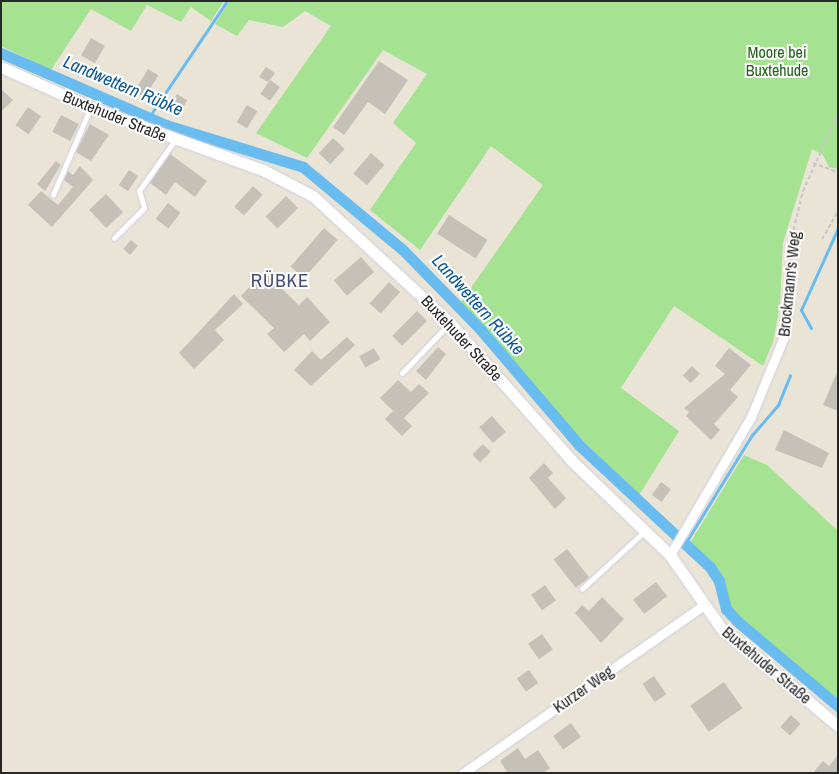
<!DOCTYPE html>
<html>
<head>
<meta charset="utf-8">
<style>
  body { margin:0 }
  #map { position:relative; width:839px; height:774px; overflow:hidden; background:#eae4d7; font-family:"Archivo Narrow",sans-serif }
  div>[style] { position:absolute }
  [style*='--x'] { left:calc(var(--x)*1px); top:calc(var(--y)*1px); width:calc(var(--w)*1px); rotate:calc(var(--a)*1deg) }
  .green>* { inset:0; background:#a5e292 }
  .stream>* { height:3px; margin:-1.5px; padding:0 1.5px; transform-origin:1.5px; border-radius:1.5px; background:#68bcef }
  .canal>* { height:11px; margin:-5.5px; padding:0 5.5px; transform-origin:5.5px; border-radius:5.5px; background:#68bcef }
  .building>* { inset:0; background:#c5c1b8; transform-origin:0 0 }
  .path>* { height:2px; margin-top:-1px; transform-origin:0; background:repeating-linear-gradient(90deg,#c7c7c7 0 4px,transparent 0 6.5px) }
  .roads { filter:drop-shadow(0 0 1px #cdcee1) drop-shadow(0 0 1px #cdcee1) }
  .service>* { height:4.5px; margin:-2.25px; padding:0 2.25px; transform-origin:2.25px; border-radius:2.25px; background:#fff }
  .minor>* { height:9px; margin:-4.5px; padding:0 4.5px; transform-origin:4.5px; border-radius:4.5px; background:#fff }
  .tertiary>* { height:11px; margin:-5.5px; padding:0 5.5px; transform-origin:5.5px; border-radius:5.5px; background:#fff }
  span { translate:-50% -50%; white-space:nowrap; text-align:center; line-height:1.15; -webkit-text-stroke:4px #fff; paint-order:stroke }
  .park-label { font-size:16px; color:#1f6218 }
  .street-label { font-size:16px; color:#272727 }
  .water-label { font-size:18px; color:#0c5796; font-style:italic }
  .quarter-label { font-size:19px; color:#474b77; letter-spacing:1px }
  .frame { position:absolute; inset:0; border:2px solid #272727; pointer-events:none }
</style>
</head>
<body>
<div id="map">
  <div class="green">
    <div style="clip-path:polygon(1px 1px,224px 1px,211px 21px,191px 7px,181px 22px,147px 5px,131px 31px,91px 9px,51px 70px,1px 46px)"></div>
    <div style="clip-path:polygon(230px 1px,838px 1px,838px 169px,829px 167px,823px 155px,812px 149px,783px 243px,780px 305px,773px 342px,763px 366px,674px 306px,621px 388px,679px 431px,638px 497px,531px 388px,461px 302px,543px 185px,491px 146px,420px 250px,370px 210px,416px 143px,393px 123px,427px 74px,383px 50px,307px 158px,256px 133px,331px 26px,305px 11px,283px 27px,249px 20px,237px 36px,215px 24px)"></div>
    <div style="clip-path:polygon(744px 455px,767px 465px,838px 531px,838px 699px,739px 619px,729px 608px,723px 582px,714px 567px,688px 546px)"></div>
  </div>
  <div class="stream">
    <div style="--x:149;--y:117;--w:140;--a:-56.1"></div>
    <div style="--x:811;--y:328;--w:21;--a:-119"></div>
    <div style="--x:801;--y:310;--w:90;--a:-65.7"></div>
    <div style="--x:683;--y:547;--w:132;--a:-58.4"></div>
    <div style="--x:752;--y:435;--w:40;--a:-49"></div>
    <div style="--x:778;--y:405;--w:32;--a:-68"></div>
  </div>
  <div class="canal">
    <div style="--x:1;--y:53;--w:180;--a:23.6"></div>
    <div style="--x:166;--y:125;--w:143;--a:17"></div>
    <div style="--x:303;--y:167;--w:130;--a:39.7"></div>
    <div style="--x:403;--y:250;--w:110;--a:45.7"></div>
    <div style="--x:480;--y:329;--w:153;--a:49.5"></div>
    <div style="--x:579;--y:445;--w:179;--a:43"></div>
    <div style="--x:710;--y:567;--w:17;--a:57"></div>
    <div style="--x:719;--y:581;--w:29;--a:76"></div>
    <div style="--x:726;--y:609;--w:16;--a:47"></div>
    <div style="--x:737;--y:621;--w:132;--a:40.1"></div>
  </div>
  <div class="building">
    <div style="left:91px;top:38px;width:16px;height:20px;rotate:30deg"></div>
    <div style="clip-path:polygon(379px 61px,408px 80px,385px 114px,368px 102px,344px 135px,333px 127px)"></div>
    <div style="clip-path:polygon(266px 67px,275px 73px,268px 82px,259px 77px)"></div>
    <div style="left:148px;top:69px;width:12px;height:26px;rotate:31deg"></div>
    <div style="left:270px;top:80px;width:12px;height:17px;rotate:35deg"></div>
    <div style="clip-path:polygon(1px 89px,13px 100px,1px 112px)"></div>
    <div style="left:177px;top:94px;width:12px;height:16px;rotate:31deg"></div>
    <div style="left:247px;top:105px;width:12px;height:20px;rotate:31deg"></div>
    <div style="left:28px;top:107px;width:16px;height:22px;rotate:35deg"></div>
    <div style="left:61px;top:115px;width:20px;height:19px;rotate:27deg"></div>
    <div style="clip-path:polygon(90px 124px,109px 135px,91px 161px,76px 152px)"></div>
    <div style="left:333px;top:138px;width:16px;height:21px;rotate:43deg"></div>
    <div style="left:371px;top:153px;width:18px;height:27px;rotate:41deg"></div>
    <div style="clip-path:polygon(170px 154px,207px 181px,195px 197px,175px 182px,166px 195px,150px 183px)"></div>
    <div style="clip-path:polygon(56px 161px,61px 165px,45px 191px,37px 184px)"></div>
    <div style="clip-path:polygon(80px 166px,93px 180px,52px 227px,28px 205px,41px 191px,58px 205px,73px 187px,64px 180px,68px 171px,73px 175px)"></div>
    <div style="left:129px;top:170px;width:11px;height:18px;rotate:34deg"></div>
    <div style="left:253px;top:186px;width:13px;height:28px;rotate:42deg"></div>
    <div style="left:106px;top:194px;width:25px;height:23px;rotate:47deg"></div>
    <div style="left:286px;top:196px;width:17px;height:29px;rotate:45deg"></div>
    <div style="left:168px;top:203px;width:16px;height:20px;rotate:38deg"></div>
    <div style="left:449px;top:215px;width:46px;height:22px;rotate:33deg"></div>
    <div style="left:324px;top:228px;width:18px;height:51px;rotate:41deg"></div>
    <div style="left:131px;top:240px;width:9px;height:12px;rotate:41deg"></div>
    <div style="left:361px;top:257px;width:20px;height:36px;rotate:49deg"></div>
    <div style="clip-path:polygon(264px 272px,299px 305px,307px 297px,330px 322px,310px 341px,304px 334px,284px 352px,267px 334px,274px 328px,241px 296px)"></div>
    <div style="left:389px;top:282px;width:15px;height:29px;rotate:42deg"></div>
    <div style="clip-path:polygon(234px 294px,243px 304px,215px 330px,224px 340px,194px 369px,179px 353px)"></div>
    <div style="left:417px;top:311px;width:14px;height:35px;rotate:45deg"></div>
    <div style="clip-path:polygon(347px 337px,355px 345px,311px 386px,294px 370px,312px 351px,321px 360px)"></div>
    <div style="clip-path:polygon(438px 347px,446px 354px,426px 380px,416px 371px)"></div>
    <div style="left:374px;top:348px;width:13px;height:17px;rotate:61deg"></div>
    <div style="clip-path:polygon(729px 348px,751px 365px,730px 390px,738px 397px,714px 424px,720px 430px,711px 440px,686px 416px,689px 412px,684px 408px,725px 374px,715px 366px)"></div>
    <div style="left:692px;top:366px;width:11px;height:13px;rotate:45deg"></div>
    <div style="clip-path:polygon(838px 370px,838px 411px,823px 405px)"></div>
    <div style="clip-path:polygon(398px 380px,411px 392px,419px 384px,429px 393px,404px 418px,412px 426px,402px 436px,385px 419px,393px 411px,380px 398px)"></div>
    <div style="left:492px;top:416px;width:21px;height:17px;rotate:49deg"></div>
    <div style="clip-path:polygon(784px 430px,829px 453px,822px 468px,775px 450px)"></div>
    <div style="left:483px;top:444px;width:11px;height:15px;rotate:45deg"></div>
    <div style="clip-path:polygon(544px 463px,553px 473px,548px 478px,566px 498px,555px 509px,529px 478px)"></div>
    <div style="left:661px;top:482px;width:12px;height:16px;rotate:35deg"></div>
    <div style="left:567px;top:549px;width:36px;height:17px;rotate:52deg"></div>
    <div style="left:656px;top:582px;width:18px;height:29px;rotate:52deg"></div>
    <div style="left:545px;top:585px;width:19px;height:17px;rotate:55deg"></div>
    <div style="clip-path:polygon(602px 597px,624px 619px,601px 643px,575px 613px,582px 605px,589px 611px)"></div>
    <div style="left:542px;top:634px;width:19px;height:17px;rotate:55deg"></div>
    <div style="left:529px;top:670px;width:16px;height:15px;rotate:55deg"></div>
    <div style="left:654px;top:676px;width:22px;height:14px;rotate:56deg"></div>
    <div style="left:724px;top:682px;width:32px;height:41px;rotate:55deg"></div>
    <div style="left:791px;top:715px;width:13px;height:16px;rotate:42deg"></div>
    <div style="left:571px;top:723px;width:17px;height:22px;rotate:54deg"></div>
    <div style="clip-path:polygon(518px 748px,525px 759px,538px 750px,550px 768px,543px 773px,508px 773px,500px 761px)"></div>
    <div style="clip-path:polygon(838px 755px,838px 773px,813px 773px,823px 761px,829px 766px)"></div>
  </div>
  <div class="path">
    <div style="--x:813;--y:163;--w:27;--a:20"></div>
    <div style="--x:822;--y:239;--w:32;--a:-60"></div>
    <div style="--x:786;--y:325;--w:89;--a:-86.1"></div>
    <div style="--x:792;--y:236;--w:46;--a:-76.3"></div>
    <div style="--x:803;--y:191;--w:85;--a:-65.6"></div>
  </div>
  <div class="roads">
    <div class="service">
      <div style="--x:53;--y:195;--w:94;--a:-66.7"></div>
      <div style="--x:114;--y:238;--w:42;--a:-45"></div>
      <div style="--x:144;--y:208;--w:18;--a:-106"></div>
      <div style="--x:139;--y:191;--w:62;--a:-54.8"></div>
      <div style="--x:402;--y:373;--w:68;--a:-46.2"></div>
      <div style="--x:582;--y:589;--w:84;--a:-42.6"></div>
    </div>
    <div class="minor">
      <div style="--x:670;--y:555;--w:160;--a:-59.6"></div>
      <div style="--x:751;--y:417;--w:90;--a:-67.7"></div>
      <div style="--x:463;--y:773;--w:294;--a:-34.9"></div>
    </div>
    <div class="tertiary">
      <div style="--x:1;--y:67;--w:103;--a:24.1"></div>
      <div style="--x:95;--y:109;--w:179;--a:20"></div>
      <div style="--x:263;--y:170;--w:56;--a:27.5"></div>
      <div style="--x:313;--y:196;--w:187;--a:42.8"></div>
      <div style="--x:450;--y:323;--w:184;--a:48.5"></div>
      <div style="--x:572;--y:461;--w:136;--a:43.8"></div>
      <div style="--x:670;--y:555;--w:89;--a:55.1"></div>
      <div style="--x:721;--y:628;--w:153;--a:39.9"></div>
    </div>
  </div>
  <div class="park-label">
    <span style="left:777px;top:61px">Moore bei<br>Buxtehude</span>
  </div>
  <div class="street-label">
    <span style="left:115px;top:116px;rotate:22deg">Buxtehuder Straße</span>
    <span style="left:789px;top:284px;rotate:-84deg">Brockmann's Weg</span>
    <span style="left:462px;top:338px;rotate:47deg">Buxtehuder Straße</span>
    <span style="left:767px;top:665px;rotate:40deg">Buxtehuder Straße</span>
    <span style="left:583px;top:689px;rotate:-35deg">Kurzer Weg</span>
  </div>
  <div class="water-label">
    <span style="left:123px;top:86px;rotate:23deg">Landwettern Rübke</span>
    <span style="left:478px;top:305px;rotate:48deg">Landwettern Rübke</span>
  </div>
  <div class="quarter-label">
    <span style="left:280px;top:281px">RÜBKE</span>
  </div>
  <div class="frame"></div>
</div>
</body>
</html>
